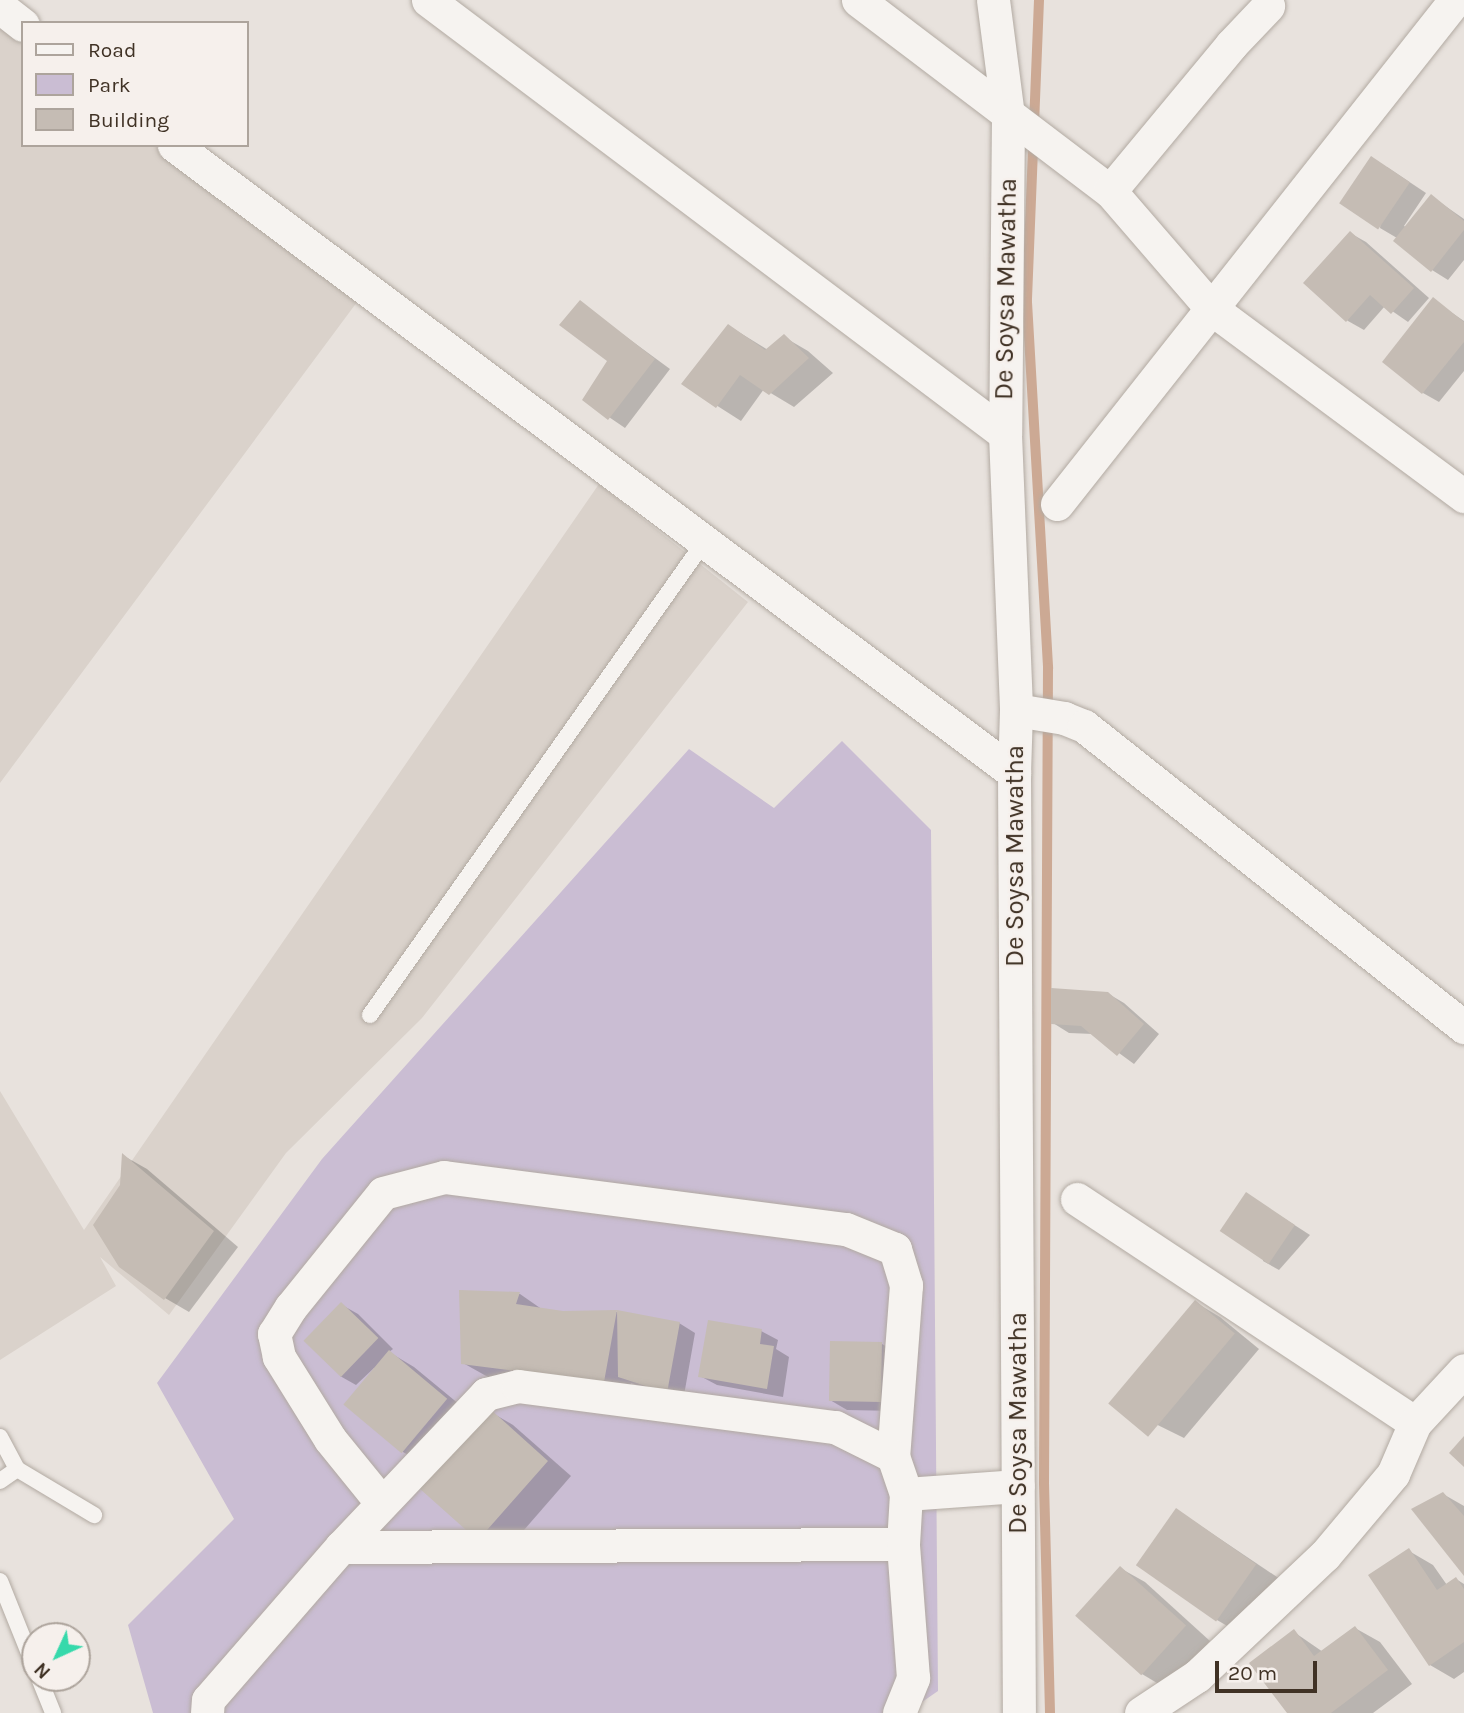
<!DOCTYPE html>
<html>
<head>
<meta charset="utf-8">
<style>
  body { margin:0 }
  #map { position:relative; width:1464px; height:1713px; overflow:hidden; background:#e8e2dd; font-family:Karla,sans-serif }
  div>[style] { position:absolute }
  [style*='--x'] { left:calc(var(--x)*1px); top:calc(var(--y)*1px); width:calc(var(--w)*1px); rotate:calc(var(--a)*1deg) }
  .built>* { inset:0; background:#dad2cb }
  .green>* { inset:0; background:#cabdd3 }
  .shadow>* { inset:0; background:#0003 }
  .stream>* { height:10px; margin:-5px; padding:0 5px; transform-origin:5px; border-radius:5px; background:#cca994 }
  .building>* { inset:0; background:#c5bcb4; transform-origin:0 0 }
  .roads { filter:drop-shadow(0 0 2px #b2aaa2) drop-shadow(0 0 2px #b2aaa2) }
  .lane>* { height:16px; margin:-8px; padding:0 8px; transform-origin:8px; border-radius:8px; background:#f6f3f0 }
  .street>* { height:33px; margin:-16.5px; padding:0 16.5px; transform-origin:16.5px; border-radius:16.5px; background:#f6f3f0 }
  span { translate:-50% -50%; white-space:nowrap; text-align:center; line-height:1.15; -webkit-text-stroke:5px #f6f0ec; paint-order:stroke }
  .street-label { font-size:26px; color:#403225 }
  .legend { position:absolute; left:21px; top:21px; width:228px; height:126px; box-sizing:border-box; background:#f6f0ec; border:2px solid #ada49c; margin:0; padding:9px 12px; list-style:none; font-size:21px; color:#403225 }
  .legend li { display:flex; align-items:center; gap:14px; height:35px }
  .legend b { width:35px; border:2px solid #ada49c }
  .north { position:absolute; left:21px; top:1622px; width:70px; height:70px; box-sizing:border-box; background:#f6f0ec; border:2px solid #ada49c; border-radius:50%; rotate:225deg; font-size:19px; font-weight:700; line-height:28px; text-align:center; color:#403225 }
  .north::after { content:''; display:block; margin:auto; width:24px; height:32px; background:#36d9ab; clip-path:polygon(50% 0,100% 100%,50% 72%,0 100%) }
  .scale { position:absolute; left:1215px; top:1661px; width:102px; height:32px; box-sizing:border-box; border:4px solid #403225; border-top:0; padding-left:9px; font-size:21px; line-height:24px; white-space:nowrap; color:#403225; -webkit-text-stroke:5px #f6f0ec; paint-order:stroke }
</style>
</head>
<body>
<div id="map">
  <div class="built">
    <div style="clip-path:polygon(0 19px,23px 37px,23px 145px,164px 145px,363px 294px,0 783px)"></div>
    <div style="clip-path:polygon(599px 484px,748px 602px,422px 1018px,286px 1153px,169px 1315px,100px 1257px,116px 1286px,0 1360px,0 1091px,84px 1230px)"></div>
  </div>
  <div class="green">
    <div style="clip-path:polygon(842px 741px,931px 830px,938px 1691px,906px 1713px,153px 1713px,128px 1625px,234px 1519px,157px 1383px,322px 1159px,689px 749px,774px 808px)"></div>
  </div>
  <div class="shadow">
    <div style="clip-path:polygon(1387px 167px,1426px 193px,1404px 226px,1406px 227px,1431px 196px,1464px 219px,1464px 260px,1448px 280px,1432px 270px,1397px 238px,1380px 228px)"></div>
    <div style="clip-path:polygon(1350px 233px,1366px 242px,1429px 298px,1408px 322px,1385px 306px,1364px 330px,1348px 321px,1305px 283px)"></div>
    <div style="clip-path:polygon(1433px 300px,1464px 321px,1464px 371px,1439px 402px,1423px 393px)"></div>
    <div style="clip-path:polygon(580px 303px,670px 369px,625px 428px,584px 400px,609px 361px)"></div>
    <div style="clip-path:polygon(729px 326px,768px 350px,784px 337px,808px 351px,833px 373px,794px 407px,764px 389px,741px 421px,683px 384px)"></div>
    <div style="clip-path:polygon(1107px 993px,1124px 1003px,1159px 1034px,1134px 1064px,1093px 1034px,1069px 1033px,1053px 1023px)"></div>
    <div style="clip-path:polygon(124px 1156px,147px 1169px,238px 1247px,189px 1312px,165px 1298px,121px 1186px)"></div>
    <div style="clip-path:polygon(1262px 1204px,1310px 1235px,1279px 1270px,1263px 1261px)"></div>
    <div style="clip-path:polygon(461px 1292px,520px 1294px,543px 1310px,563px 1313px,617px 1312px,679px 1323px,695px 1333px,683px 1401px,631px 1383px,628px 1395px,488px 1377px,463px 1363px)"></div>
    <div style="clip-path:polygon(1195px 1302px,1220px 1317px,1259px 1349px,1184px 1438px,1111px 1402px)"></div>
    <div style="clip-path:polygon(342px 1305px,358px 1314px,393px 1349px,389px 1352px,414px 1367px,471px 1414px,427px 1466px,403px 1452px,376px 1369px,374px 1368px,356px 1385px,340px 1376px)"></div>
    <div style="clip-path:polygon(761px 1331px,778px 1340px,776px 1349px,789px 1357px,783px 1397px,717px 1385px,700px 1376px)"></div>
    <div style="clip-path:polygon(882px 1344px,898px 1353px,896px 1411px,847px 1410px,830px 1400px)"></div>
    <div style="clip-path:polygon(489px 1411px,513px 1425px,571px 1476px,504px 1553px,485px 1544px)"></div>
    <div style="clip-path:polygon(1443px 1494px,1464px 1506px,1464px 1573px)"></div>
    <div style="clip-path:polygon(1177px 1510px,1280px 1579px,1241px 1634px,1217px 1620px)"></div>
    <div style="clip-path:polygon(1409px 1551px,1433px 1565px,1447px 1585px,1456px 1579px,1464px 1584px,1464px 1672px,1454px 1679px,1430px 1665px)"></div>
    <div style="clip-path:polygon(1120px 1568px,1145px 1582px,1210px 1641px,1167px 1689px,1142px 1674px)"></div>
    <div style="clip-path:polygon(1355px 1628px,1380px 1642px,1412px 1684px,1373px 1713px,1289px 1713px,1294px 1632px,1323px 1652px)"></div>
  </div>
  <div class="stream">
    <div style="--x:1039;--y:0;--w:302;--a:92.3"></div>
    <div style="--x:1027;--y:302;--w:367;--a:86.7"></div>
    <div style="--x:1048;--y:668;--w:815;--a:90.28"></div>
    <div style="--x:1044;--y:1483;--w:230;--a:88.5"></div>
  </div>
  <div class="building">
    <div style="left:1371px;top:156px;width:47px;height:57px;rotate:34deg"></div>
    <div style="clip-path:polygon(1431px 194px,1464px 221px,1464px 230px,1431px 272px,1393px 241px)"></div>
    <div style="clip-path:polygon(1350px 231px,1414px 288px,1391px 314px,1370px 295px,1346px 322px,1303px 283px)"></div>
    <div style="clip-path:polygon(1433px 297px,1464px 322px,1464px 342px,1422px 394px,1382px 362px)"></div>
    <div style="clip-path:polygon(580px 300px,655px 359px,608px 420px,582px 400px,607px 361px,559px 325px)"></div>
    <div style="clip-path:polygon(728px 324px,765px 350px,784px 334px,809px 358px,769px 395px,740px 375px,716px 408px,681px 384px)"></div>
    <div style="clip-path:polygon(1051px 988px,1108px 992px,1144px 1024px,1117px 1056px,1081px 1026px,1051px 1024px)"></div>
    <div style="clip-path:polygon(122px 1153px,214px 1231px,164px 1300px,119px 1267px,93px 1225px,120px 1185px)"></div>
    <div style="left:1246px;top:1192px;width:59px;height:47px;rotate:34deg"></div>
    <div style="clip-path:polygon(459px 1290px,520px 1292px,516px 1304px,563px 1311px,617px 1310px,680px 1322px,667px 1393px,618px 1377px,617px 1310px,604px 1382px,461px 1364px)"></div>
    <div style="left:1195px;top:1300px;width:52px;height:135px;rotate:40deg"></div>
    <div style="left:341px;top:1302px;width:52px;height:54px;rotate:44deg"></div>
    <div style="clip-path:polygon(708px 1320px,762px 1329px,760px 1344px,774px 1346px,767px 1389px,698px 1377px)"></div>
    <div style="left:830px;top:1341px;width:52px;height:60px;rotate:1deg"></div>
    <div style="left:389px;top:1350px;width:76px;height:71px;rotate:40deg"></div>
    <div style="clip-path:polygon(489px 1408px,548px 1461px,480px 1538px,484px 1546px,419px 1488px)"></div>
    <div style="clip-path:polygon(1464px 1436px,1464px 1467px,1449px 1453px)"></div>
    <div style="clip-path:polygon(1443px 1492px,1464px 1516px,1464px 1576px,1411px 1509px)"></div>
    <div style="left:1176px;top:1508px;width:98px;height:70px;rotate:35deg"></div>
    <div style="clip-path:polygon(1409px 1548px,1437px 1590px,1456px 1577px,1464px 1589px,1464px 1642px,1429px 1666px,1368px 1575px)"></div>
    <div style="left:1120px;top:1566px;width:89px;height:67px;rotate:42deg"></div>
    <div style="clip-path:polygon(1355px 1626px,1388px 1670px,1331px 1713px,1287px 1713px,1249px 1663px,1294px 1629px,1314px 1656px)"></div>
  </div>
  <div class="roads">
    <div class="lane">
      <div style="--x:370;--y:1015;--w:579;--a:-54.77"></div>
      <div style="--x:0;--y:1437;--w:36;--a:62"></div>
      <div style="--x:17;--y:1469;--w:90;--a:30.9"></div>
      <div style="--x:0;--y:1481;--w:21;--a:-35"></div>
      <div style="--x:0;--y:1581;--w:94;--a:68.1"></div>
      <div style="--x:39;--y:1678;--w:38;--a:68"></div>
    </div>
    <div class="street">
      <div style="--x:428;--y:0;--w:722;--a:36.95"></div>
      <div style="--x:858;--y:0;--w:316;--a:37.2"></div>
      <div style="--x:1110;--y:191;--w:156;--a:49.2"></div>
      <div style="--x:1212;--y:309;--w:314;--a:36.6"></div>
      <div style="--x:993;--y:0;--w:116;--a:82.6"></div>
      <div style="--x:1008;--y:115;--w:319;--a:90.5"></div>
      <div style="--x:1005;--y:434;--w:276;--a:87.7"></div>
      <div style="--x:1016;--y:710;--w:63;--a:91.8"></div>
      <div style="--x:1014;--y:773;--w:940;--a:89.7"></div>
      <div style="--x:0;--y:7;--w:29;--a:38"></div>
      <div style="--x:174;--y:145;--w:1049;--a:36.78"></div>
      <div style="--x:1110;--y:191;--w:190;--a:-50.3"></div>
      <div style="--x:1231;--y:45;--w:54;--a:-46.5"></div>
      <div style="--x:1057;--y:504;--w:642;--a:-51.7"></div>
      <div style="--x:1016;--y:710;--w:49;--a:9.5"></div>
      <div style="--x:1064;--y:718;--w:22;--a:22"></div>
      <div style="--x:1084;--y:726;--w:485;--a:38.4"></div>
      <div style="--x:1077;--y:1199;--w:405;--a:33.5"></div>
      <div style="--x:381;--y:1502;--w:81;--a:-129"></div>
      <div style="--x:330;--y:1439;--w:97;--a:-121.9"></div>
      <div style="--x:279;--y:1357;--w:24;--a:-102"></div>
      <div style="--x:274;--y:1334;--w:32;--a:-58"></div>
      <div style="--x:291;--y:1307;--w:146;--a:-51.1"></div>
      <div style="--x:383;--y:1193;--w:63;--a:-14.7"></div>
      <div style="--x:444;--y:1177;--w:405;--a:7.4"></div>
      <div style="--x:846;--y:1229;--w:53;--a:22.2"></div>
      <div style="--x:895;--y:1249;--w:38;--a:73"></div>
      <div style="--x:906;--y:1285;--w:171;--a:94.3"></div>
      <div style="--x:341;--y:1547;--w:562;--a:-0.31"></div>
      <div style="--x:207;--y:1713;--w:13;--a:-86"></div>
      <div style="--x:208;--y:1700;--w:203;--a:-49"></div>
      <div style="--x:341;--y:1547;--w:211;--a:-46.5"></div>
      <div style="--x:486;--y:1394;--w:33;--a:-14"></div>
      <div style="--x:518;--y:1386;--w:320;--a:7.4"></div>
      <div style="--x:835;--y:1427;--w:65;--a:26.6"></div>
      <div style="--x:893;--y:1456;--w:40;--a:71.1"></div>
      <div style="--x:906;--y:1494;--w:112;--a:-4.1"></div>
      <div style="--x:899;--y:1713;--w:38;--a:-68"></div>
      <div style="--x:913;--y:1678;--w:134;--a:-94.3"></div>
      <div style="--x:903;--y:1544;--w:50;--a:-86.6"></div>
      <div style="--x:1141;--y:1713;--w:67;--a:-33.5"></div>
      <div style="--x:1197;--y:1676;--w:176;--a:-43.4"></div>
      <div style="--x:1325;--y:1555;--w:106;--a:-50"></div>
      <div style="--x:1393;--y:1474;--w:56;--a:-66.7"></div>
      <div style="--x:1415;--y:1423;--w:72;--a:-47.2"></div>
    </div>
  </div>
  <div class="street-label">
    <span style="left:1006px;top:289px;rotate:-89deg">De Soysa Mawatha</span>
    <span style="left:1015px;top:856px;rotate:-90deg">De Soysa Mawatha</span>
    <span style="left:1018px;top:1423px;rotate:-90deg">De Soysa Mawatha</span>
  </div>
  <ul class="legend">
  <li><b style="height:9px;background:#f6f3f0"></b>Road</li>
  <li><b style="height:19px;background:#cabdd3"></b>Park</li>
  <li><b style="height:19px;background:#c5bcb4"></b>Building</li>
  </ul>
  <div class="north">N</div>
  <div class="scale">20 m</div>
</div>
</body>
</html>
